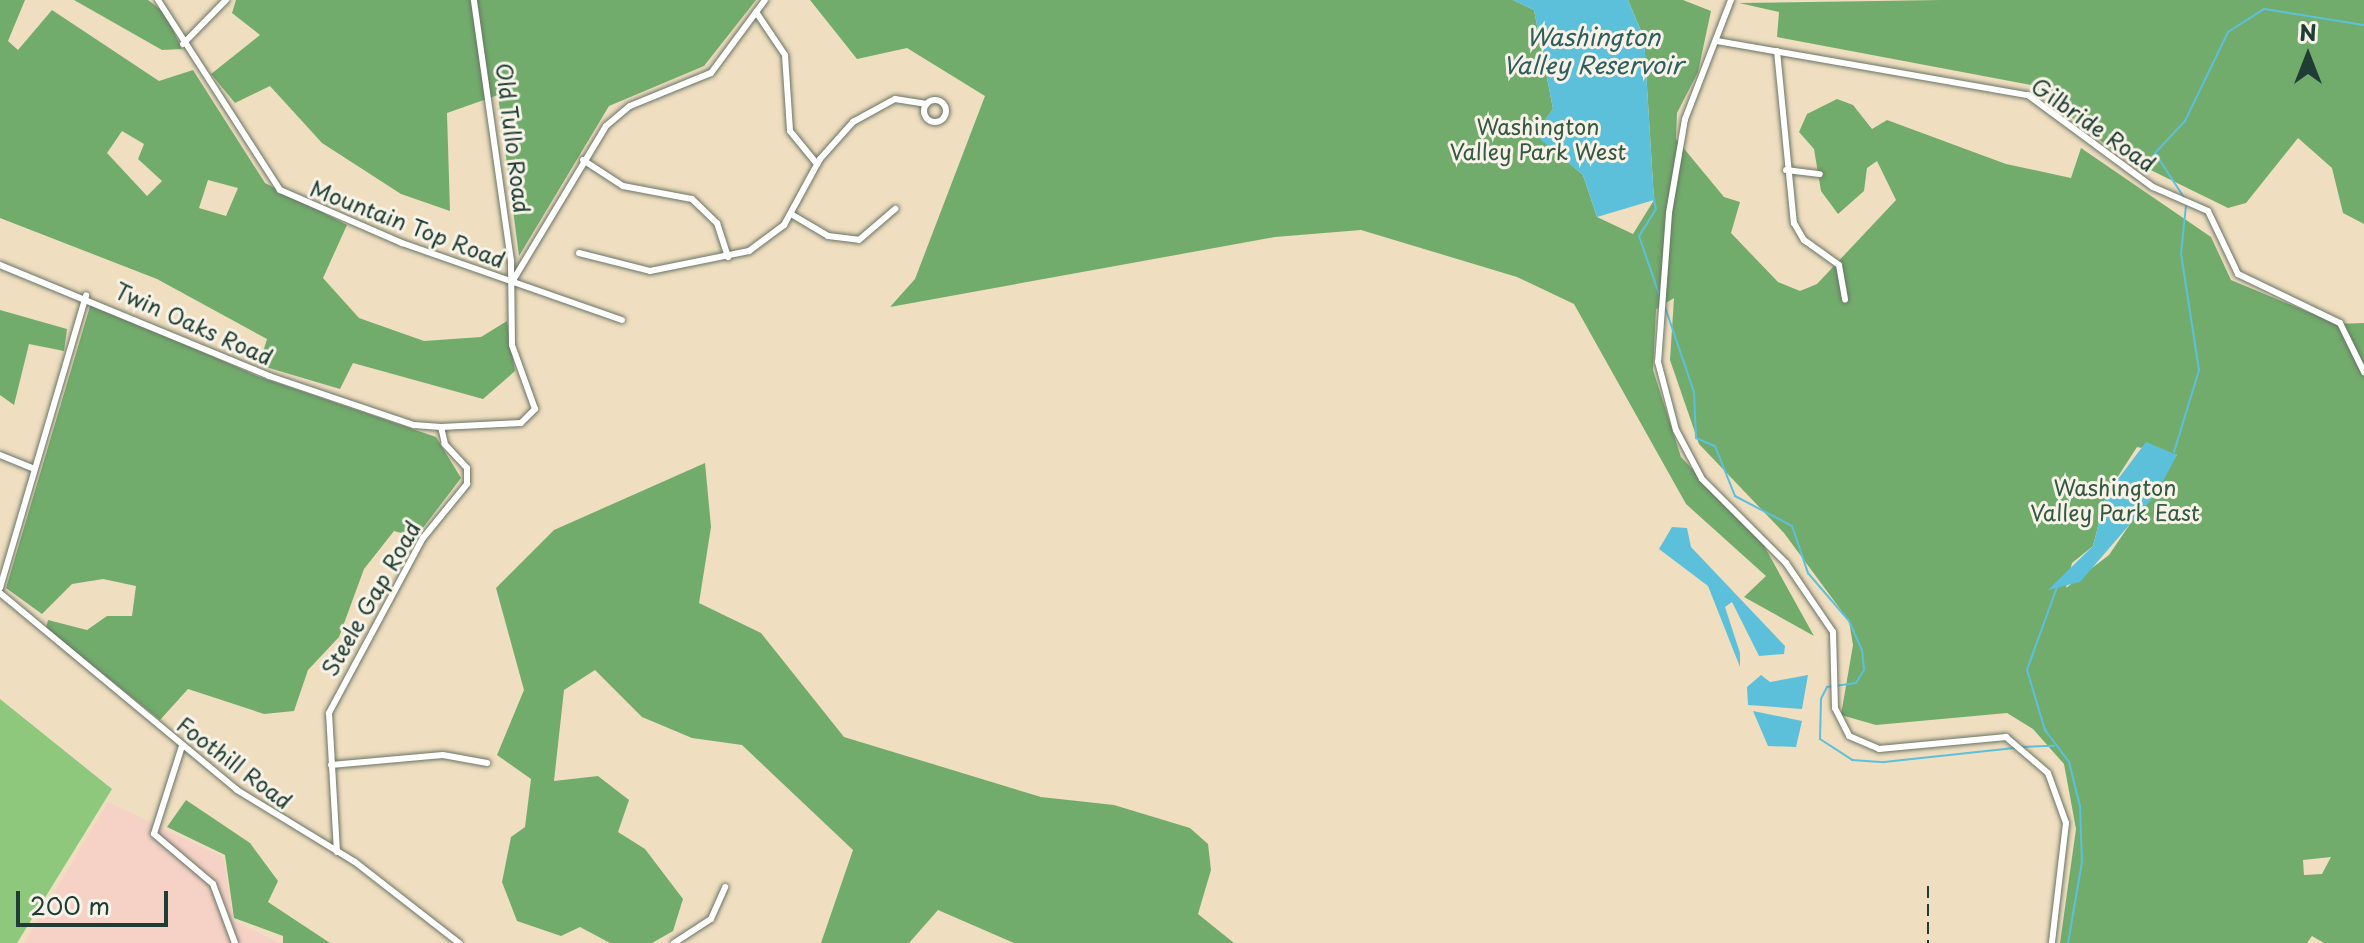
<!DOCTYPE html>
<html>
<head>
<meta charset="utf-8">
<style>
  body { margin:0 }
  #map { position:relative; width:2364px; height:943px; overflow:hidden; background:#f0dec0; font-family:"Playpen Sans",sans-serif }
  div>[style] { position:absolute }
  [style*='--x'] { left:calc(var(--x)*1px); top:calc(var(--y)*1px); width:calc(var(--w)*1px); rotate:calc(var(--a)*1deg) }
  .built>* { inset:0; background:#f6d1c5 }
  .green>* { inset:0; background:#8dc87d }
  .forest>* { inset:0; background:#72ac6c }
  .water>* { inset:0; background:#5dc0db }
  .stream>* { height:2px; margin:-1px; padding:0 1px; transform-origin:1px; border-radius:1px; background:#5dc0db }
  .roads { filter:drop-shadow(0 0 2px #687565) drop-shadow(0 0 2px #687565) }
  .minor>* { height:6px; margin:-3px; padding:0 3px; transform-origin:3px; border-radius:3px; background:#fff }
  .minor>.ring { margin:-3px; padding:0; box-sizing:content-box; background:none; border:6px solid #fff; border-radius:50% }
  .rail>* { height:2px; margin-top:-1px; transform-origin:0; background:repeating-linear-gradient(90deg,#1f3d34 0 12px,transparent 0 18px) }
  span { translate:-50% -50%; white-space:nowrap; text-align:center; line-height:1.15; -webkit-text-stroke:6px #f7f3e8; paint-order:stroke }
  .street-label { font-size:22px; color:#1f3d34 }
  .park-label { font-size:22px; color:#355943 }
  .water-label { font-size:24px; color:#2e5e5e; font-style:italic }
  .north { position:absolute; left:2268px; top:16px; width:80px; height:80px; -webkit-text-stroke:6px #f7f3e8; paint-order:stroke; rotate:0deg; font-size:22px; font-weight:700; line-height:32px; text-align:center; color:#1f3d34 }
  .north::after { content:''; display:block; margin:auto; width:28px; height:36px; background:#1f3d34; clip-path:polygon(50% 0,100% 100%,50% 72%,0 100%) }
  .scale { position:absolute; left:16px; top:891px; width:152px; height:36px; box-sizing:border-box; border:4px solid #1f3d34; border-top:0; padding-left:10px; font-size:24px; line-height:28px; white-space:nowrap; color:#1f3d34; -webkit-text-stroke:6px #f7f3e8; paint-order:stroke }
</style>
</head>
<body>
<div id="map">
  <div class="built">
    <div style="clip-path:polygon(108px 802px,223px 857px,234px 921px,280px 943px,24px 943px)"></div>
  </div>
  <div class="green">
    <div style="clip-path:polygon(1941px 0,2053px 0,1971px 5px)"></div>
    <div style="clip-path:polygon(0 699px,112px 789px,17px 943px,0 943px)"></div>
  </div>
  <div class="forest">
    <div style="clip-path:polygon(evenodd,0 0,25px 0,8px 41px,18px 50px,52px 10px,159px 81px,193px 70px,265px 183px,347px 225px,323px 278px,359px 318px,424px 341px,481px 337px,507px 321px,515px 371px,483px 399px,353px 363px,340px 389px,259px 365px,267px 339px,157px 279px,0 218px,0 0,122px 131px,144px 144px,138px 159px,162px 181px,147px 196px,107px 153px,122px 131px,0 0,208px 180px,238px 188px,226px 216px,199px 208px,208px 180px)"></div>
    <div style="clip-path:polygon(74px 0,148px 0,165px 13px,182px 49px,162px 50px)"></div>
    <div style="clip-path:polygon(236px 0,756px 0,704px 66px,609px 106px,519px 256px,498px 95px,447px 113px,450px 211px,401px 194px,322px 143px,270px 86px,235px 103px,211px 74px,260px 35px,232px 13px)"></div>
    <div style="clip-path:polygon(evenodd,810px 0,1513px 0,1534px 10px,1553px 109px,1535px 134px,1583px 175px,1597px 217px,1633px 234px,1654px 200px,1644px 38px,1628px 0,1683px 0,1711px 11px,1698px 72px,1677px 113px,1676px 139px,1724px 197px,1740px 202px,1731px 233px,1778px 282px,1800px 291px,1817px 284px,1896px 200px,1877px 161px,1867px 168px,1864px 191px,1838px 214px,1821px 191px,1814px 149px,1799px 132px,1807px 114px,1837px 99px,1853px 105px,1872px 129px,1887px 120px,2006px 164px,2071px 178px,2081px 148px,2211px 237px,2231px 280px,2337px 324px,2364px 323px,2364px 943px,2324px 943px,2312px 936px,2307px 943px,2060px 943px,2076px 829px,2064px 764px,2033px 729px,2007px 713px,1876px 725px,1841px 715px,1853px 645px,1849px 621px,1784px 533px,1699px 444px,1670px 360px,1674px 298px,1656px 309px,1653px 370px,1681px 457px,1762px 542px,1814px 636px,1744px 597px,1766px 576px,1686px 504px,1574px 304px,1517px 277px,1361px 230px,1275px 237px,890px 307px,915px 279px,985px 96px,907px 48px,857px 59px,810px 0,2137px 447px,2177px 455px,2109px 555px,2066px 588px,2072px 563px,2093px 546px,2106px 495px,2137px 447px,810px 0,2331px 857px,2322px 874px,2304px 875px,2303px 860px,2331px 857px)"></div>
    <div style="clip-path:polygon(1941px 0,2364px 0,2364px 224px,2343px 213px,2332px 168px,2298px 138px,2246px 203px,2228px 208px,2116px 153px,2031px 85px,1777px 37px,1779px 12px,1739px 3px)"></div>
    <div style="clip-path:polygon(91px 303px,257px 376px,436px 437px,461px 478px,416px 537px,394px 531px,364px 569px,339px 637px,308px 670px,294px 711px,264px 714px,188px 689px,160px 720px,46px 628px,48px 620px,87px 630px,107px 616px,132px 616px,136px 586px,103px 579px,72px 584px,42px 614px,6px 588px)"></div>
    <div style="clip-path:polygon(0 310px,67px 329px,64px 351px,29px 344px,14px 405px,0 395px)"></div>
    <div style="clip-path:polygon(705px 463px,711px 527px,699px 603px,761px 633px,844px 737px,1041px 797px,1114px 805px,1190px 828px,1208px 844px,1211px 870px,1198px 914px,1234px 943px,1014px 943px,938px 910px,909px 943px,821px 943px,853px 850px,742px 745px,692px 738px,642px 717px,595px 670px,564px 690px,554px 781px,598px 776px,629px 800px,618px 832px,645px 849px,683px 899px,673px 931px,652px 943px,610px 943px,580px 927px,561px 936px,517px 921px,502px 882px,511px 837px,525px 827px,531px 779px,497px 755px,524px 690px,496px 588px,554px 530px)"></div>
    <div style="clip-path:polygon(186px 800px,250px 843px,278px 881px,268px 902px,330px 943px,283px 943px,283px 936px,234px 918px,225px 855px,167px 827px)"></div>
  </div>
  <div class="water">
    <div style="clip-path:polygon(1513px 0,1628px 0,1644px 38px,1654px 200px,1597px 217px,1583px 175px,1534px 134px,1553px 109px,1534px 10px)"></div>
    <div style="clip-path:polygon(2146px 442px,2177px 455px,2156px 494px,2080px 582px,2048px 590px,2093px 546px,2106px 495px)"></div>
    <div style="clip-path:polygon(1672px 527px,1687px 528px,1691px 547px,1785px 646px,1784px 654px,1759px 656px,1732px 602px,1725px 607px,1740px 653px,1740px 667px,1708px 586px,1659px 549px)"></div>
    <div style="clip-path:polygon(1761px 675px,1770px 682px,1808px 675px,1802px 709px,1748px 705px,1747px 687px)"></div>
    <div style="clip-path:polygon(1753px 711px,1802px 721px,1796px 747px,1768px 746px)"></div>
  </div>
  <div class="stream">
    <div style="--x:1653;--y:195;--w:14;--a:78"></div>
    <div style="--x:1656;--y:209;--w:32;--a:122"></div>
    <div style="--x:1639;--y:236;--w:65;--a:71"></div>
    <div style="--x:2185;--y:199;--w:55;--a:-123.1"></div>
    <div style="--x:2155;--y:153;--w:44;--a:-46.8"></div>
    <div style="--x:2185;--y:121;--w:99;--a:-64.2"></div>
    <div style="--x:2228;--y:32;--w:43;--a:-32.6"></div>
    <div style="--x:2264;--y:9;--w:101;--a:9.1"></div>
    <div style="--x:1665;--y:307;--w:90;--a:71.2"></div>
    <div style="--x:1694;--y:392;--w:46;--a:87.5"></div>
    <div style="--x:1696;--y:438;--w:21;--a:23"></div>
    <div style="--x:1715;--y:446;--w:54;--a:68.2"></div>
    <div style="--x:1735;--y:496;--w:64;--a:27.8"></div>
    <div style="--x:1792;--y:526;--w:50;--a:71.2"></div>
    <div style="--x:1808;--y:573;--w:63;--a:49.5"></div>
    <div style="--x:1849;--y:621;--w:32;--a:66"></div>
    <div style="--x:1862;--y:650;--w:20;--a:84"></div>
    <div style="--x:1864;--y:670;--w:15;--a:122"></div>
    <div style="--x:1856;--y:683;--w:29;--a:172"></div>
    <div style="--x:1827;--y:687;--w:13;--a:117"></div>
    <div style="--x:1821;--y:699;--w:40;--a:91.4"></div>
    <div style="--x:1820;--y:739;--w:38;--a:33"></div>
    <div style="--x:1852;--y:760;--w:32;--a:4"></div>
    <div style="--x:1884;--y:762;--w:131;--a:-6.1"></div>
    <div style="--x:2174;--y:452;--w:86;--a:-73"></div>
    <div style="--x:2199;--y:370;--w:117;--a:-98.8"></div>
    <div style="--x:2181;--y:254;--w:48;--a:-84.1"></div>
    <div style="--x:2057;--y:587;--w:88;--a:109.9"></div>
    <div style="--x:2027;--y:670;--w:63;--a:73.3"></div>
    <div style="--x:2045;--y:730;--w:40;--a:53"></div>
    <div style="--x:2069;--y:762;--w:45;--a:76"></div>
    <div style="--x:2080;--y:806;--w:56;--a:88"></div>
    <div style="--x:2082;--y:862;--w:82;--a:99.8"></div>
    <div style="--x:2021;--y:747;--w:33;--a:-2"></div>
  </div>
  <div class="roads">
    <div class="minor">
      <div style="--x:158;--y:0;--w:226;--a:57.3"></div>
      <div style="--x:280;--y:190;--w:133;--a:23.5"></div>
      <div style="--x:402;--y:243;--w:233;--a:19.3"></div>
      <div style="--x:1731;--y:0;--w:128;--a:111.1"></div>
      <div style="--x:1685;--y:119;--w:95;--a:99.7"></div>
      <div style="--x:1669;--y:213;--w:149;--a:94.2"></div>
      <div style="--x:1658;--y:362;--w:70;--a:75.2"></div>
      <div style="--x:1676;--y:430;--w:55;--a:62"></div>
      <div style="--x:1702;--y:479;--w:119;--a:45"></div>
      <div style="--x:1786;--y:563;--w:83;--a:55.7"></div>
      <div style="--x:1833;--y:632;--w:76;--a:88.5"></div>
      <div style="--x:1835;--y:708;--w:31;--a:63"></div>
      <div style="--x:1849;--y:736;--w:33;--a:23"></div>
      <div style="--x:1879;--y:749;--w:128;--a:-5.4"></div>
      <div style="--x:2006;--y:737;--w:55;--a:40.6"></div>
      <div style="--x:2048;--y:773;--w:53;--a:70.2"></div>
      <div style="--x:2066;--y:823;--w:121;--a:96.7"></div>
      <div style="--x:756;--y:12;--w:52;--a:56"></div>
      <div style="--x:785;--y:55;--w:76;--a:86.2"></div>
      <div style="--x:790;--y:131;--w:43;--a:50.7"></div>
      <div style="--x:1717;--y:41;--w:316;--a:9.9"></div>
      <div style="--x:2028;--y:95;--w:155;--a:36.4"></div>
      <div style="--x:2153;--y:187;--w:60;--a:23.6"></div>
      <div style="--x:2208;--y:211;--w:70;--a:64.5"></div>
      <div style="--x:2238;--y:274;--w:113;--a:25.7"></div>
      <div style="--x:2340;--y:323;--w:55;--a:63.9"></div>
      <div style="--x:183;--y:44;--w:62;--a:-45.7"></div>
      <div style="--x:1777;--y:51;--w:173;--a:84.4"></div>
      <div style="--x:1794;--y:223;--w:20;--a:60"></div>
      <div style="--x:1804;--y:240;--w:43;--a:35.5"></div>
      <div style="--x:1839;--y:265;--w:35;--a:80"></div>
      <div class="ring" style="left:924px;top:100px;width:16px;height:16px"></div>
      <div style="--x:583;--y:160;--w:48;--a:33"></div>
      <div style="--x:623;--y:186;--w:70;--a:10.7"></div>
      <div style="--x:692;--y:199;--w:35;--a:44"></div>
      <div style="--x:717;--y:223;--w:36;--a:72"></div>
      <div style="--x:1786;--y:170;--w:34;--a:7"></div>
      <div style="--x:791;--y:214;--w:43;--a:30.7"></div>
      <div style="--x:828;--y:236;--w:31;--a:7"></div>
      <div style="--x:859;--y:240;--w:48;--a:-40.7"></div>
      <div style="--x:579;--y:253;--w:73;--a:14.2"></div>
      <div style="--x:650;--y:271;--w:101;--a:-11.4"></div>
      <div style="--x:749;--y:251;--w:44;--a:-36.6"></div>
      <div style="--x:784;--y:225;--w:75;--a:-61.4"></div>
      <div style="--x:820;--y:159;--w:50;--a:-48.3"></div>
      <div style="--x:853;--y:122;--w:48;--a:-28.7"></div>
      <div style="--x:895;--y:99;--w:32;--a:9"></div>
      <div style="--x:0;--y:265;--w:291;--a:22.4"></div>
      <div style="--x:269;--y:376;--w:153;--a:18.7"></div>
      <div style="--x:414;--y:425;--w:27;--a:4"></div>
      <div style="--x:512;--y:282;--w:182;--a:-58.9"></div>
      <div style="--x:606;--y:126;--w:31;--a:-40"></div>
      <div style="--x:630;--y:106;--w:87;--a:-22.2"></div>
      <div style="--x:711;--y:73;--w:91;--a:-53.5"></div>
      <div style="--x:0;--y:455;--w:37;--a:22"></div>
      <div style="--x:0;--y:588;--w:305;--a:-73.6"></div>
      <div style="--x:0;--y:593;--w:308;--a:39.7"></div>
      <div style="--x:237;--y:790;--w:138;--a:31.4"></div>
      <div style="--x:355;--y:862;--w:132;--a:37.9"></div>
      <div style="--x:182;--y:746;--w:92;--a:107.7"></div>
      <div style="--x:154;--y:834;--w:77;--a:40.3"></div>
      <div style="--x:213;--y:884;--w:63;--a:69.6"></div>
      <div style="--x:331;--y:765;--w:112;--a:-5.1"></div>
      <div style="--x:443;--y:755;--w:45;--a:10.3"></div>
      <div style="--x:337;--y:852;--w:139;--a:-93.3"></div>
      <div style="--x:329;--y:713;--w:199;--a:-61.8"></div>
      <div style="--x:423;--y:538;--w:70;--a:-50.8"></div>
      <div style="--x:467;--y:484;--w:16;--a:-90"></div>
      <div style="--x:467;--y:468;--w:33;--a:-133"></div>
      <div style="--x:445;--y:444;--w:17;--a:-103"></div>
      <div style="--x:441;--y:427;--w:80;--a:-2.9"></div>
      <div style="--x:521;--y:423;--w:20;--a:-45"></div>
      <div style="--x:535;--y:409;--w:68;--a:-109.8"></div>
      <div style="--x:512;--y:345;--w:84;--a:-90.7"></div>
      <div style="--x:511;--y:261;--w:264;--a:-98.1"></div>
      <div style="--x:674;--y:943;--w:44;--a:-33"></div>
      <div style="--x:711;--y:919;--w:35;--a:-66"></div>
    </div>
  </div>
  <div class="rail">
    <div style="--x:1928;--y:886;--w:57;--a:90"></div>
  </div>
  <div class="street-label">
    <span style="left:2094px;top:124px;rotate:35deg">Gilbride Road</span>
    <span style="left:514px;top:138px;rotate:83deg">Old Tullo Road</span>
    <span style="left:408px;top:223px;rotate:21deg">Mountain Top Road</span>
    <span style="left:194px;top:323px;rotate:24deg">Twin Oaks Road</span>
    <span style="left:370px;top:598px;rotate:-60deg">Steele Gap Road</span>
    <span style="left:235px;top:762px;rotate:37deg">Foothill Road</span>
  </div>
  <div class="park-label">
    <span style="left:1538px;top:138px">Washington<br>Valley Park West</span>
    <span style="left:2115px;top:499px">Washington<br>Valley Park East</span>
  </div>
  <div class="water-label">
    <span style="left:1593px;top:51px">Washington<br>Valley Reservoir</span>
  </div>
  <div class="north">N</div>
  <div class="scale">200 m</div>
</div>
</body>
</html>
